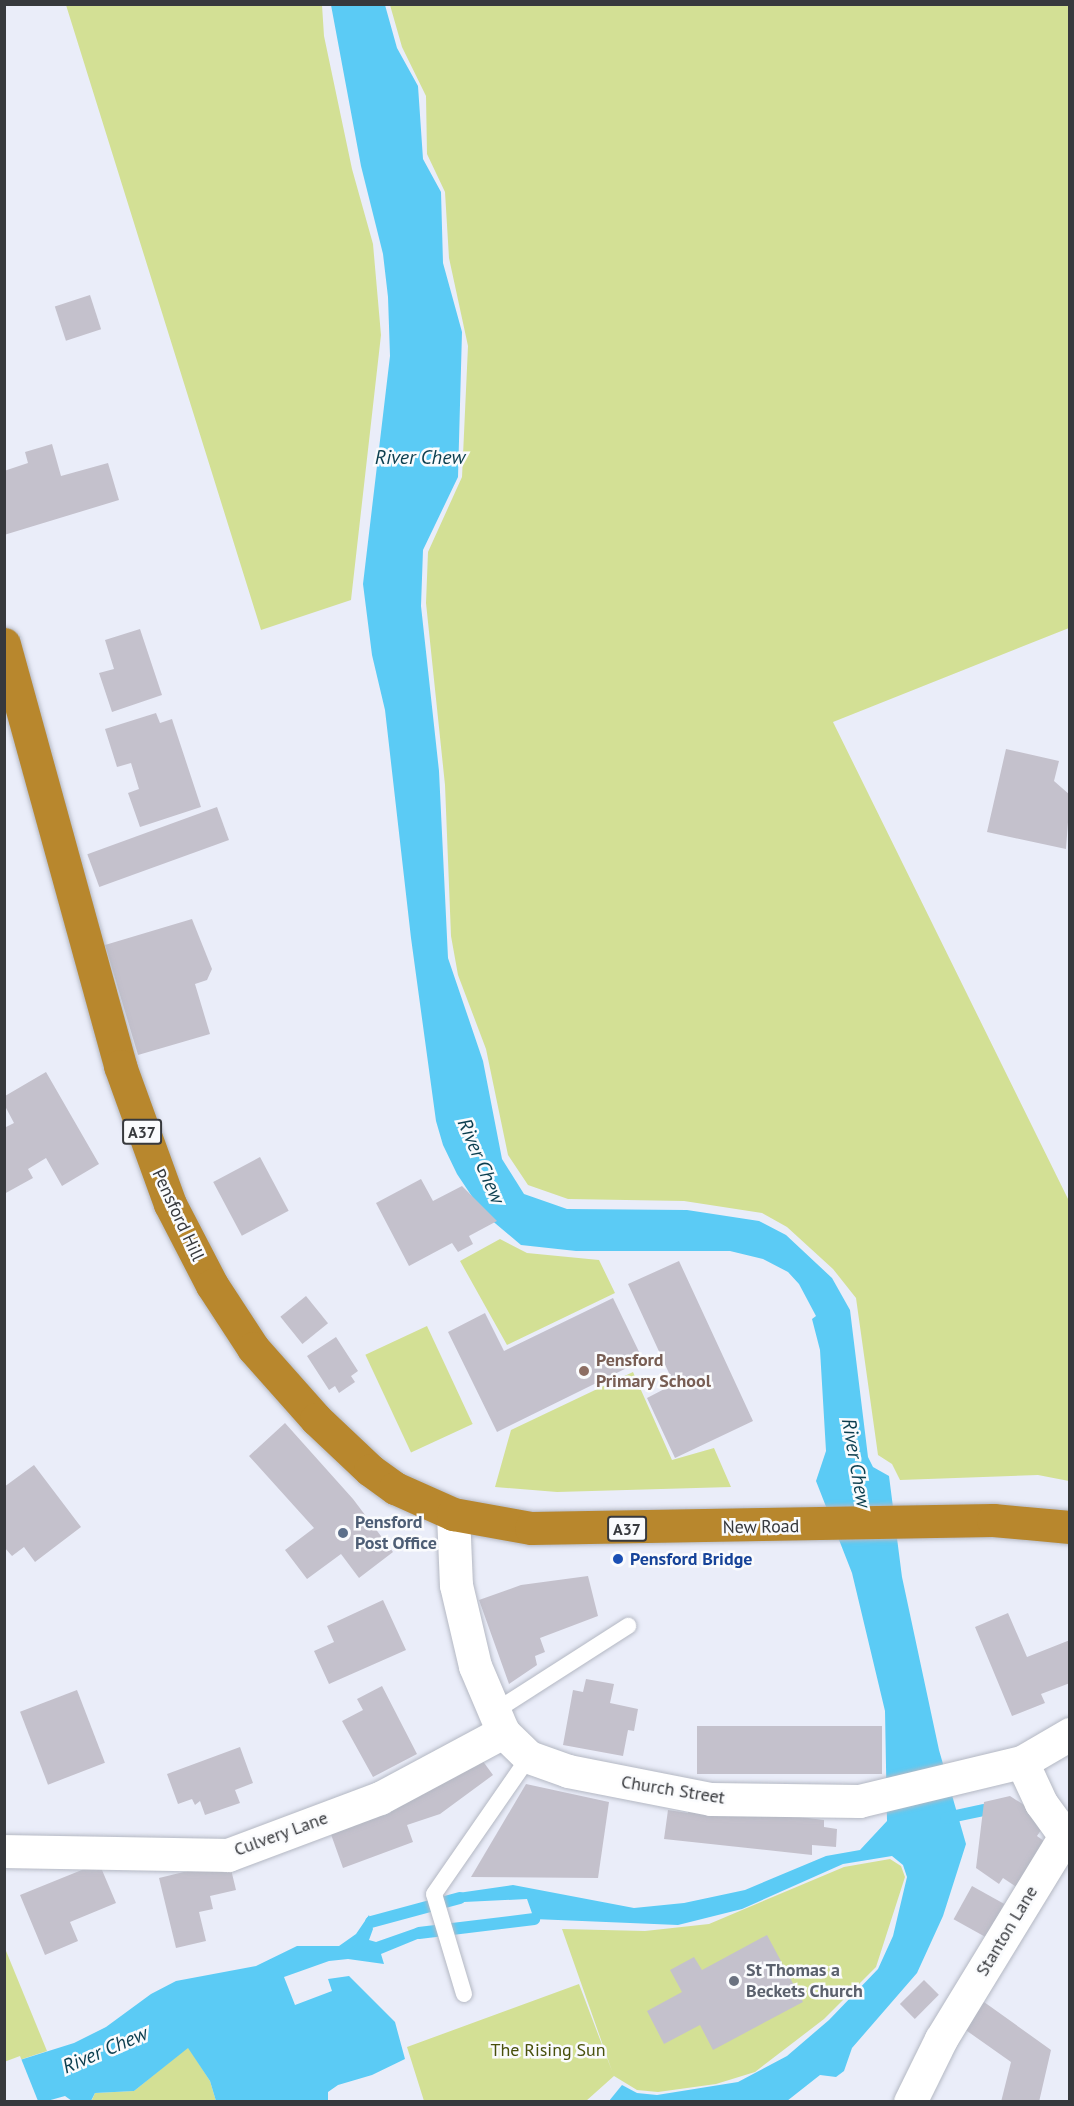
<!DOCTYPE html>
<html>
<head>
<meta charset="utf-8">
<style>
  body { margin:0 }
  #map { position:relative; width:1074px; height:2106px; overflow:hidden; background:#eaedf9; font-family:"PT Sans",sans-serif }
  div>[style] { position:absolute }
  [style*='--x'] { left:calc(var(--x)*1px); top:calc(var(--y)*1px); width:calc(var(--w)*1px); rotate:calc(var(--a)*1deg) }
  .green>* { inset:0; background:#d3e095; transform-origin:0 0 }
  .water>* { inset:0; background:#5bcbf5 }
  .pier>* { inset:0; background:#eaedf9 }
  .stream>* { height:12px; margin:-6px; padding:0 6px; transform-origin:6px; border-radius:6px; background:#5bcbf5 }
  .building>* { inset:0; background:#c4c1cc; transform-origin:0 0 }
  .roads { filter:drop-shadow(0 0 2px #b4b8c3) drop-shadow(0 0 2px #b4b8c3) }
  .lane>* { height:16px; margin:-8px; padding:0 8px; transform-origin:8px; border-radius:8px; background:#fff }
  .street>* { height:33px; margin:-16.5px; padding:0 16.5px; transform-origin:16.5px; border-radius:16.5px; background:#fff }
  .highway>* { height:33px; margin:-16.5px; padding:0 16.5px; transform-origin:16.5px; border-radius:16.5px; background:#b8872d }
  .dots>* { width:16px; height:16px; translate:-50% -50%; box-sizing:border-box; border:3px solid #fafbfd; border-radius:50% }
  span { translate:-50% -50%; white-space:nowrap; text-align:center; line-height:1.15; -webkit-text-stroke:5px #fafbfd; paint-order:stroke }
  .shield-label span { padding:2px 4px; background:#fafbfd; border:2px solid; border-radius:4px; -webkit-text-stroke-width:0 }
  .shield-label { font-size:16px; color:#37393d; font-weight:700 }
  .street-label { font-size:18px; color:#37393d }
  .education-label { font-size:18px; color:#785e54; font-weight:700 }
  .left { translate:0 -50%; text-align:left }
  .service-label { font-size:18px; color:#4e5e75; font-weight:700 }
  .transit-label { font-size:18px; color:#164399; font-weight:700 }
  .worship-label { font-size:18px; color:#5b616d; font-weight:700 }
  .park-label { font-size:18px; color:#48500b }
  .water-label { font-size:20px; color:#0b3e4f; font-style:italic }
  .frame { position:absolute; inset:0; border:6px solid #37393d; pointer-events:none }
</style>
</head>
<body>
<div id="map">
  <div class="green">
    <div style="clip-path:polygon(66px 5px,322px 5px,324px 36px,352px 169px,373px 244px,381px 335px,351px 600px,261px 630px)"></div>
    <div style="clip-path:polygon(390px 5px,1069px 5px,1069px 628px,833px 722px,1069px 1201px,1069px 1481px,1038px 1475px,900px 1480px,892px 1464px,878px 1455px,856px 1298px,833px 1269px,787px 1227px,762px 1213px,684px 1201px,568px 1199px,528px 1185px,508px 1155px,486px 1049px,458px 975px,451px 936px,445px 785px,426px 603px,428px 552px,462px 477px,468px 346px,449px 258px,445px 192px,427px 154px,426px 96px,402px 47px)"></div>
    <div style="clip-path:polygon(500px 1239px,527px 1253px,599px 1260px,615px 1293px,507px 1345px,460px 1261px)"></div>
    <div style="left:427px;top:1326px;width:108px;height:68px;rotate:65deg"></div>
    <div style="clip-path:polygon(633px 1372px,672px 1460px,714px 1448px,731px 1487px,557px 1492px,495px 1487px,511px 1430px)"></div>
    <div style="clip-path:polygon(890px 1859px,901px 1866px,905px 1877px,876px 1967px,824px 2019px,755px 2072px,716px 2084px,658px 2092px,637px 2090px,614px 2076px,586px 2101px,424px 2101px,407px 2047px,579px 1984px,612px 2071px,562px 1929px,645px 1931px,709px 1924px,844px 1867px)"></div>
    <div style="clip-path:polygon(4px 1946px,47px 2051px,4px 2065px)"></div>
    <div style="clip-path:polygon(188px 2047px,210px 2081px,216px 2101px,91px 2102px,95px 2093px,134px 2091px)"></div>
  </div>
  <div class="water">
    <div style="clip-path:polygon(331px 5px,385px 5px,397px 48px,418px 86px,423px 159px,441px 192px,443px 263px,462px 332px,458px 477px,423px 550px,421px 606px,439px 771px,448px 958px,483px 1061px,502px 1159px,524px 1194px,567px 1209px,687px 1210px,759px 1221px,786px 1235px,832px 1278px,850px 1310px,868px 1457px,873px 1467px,889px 1476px,902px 1577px,939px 1750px,966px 1844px,943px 1916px,917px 1973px,852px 2048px,844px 2071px,836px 2077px,820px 2075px,787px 2101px,609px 2101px,622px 2085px,637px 2093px,657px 2095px,738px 2082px,787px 2056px,829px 2020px,878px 1969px,893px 1936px,907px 1877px,903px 1865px,892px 1856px,843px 1864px,742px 1909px,678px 1925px,534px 1919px,527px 1899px,464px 1902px,458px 1893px,513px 1885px,634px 1908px,684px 1903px,745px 1890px,826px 1856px,860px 1850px,887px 1821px,885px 1711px,852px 1573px,816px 1481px,826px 1451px,820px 1350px,812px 1319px,816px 1316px,799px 1284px,788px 1272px,763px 1259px,730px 1251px,576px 1251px,521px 1245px,483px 1213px,457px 1174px,443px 1145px,436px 1121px,411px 938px,385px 710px,372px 655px,363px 584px,390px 356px,388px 297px,383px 254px,361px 166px)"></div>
    <div style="clip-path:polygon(369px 1915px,373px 1929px,369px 1940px,376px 1942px,416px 1928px,420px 1938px,381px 1954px,384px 1964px,348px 1959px,329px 1961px,284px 1977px,295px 2005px,332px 1991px,328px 1979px,349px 1976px,395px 2022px,405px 2059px,372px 2075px,338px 2085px,328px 2092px,328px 2101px,216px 2101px,210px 2081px,188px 2048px,134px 2091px,95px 2093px,91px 2101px,72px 2101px,65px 2096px,47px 2101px,5px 2101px,4px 2065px,74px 2043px,106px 2027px,151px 1994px,176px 1981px,256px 1966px,297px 1946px,339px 1946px,356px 1934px)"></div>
  </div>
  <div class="pier">
    <div style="clip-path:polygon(20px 2056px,38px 2101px,5px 2101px,4px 2062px)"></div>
  </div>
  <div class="stream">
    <div style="--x:946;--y:1818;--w:38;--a:-12"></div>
    <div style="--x:371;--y:1922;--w:92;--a:-15.1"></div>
    <div style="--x:419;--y:1933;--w:116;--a:-6.9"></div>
  </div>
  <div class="building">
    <div style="left:90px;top:295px;width:36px;height:37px;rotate:72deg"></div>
    <div style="clip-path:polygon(52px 444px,61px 476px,108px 463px,119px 500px,4px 535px,4px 471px,28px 463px,25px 452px)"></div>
    <div style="clip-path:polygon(140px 629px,162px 695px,112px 712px,99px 673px,114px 669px,105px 640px)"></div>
    <div style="clip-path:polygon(156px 713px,160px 723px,172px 719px,201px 807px,140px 827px,128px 793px,139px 789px,131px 763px,117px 767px,105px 729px)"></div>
    <div style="clip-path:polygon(1006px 749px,1059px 761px,1054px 781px,1070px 795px,1066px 849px,987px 832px)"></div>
    <div style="left:217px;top:807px;width:35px;height:138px;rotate:70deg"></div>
    <div style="clip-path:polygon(192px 919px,212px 969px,207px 980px,195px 984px,210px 1034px,138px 1055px,105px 945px)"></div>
    <div style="clip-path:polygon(46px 1072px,99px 1164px,62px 1186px,46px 1158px,28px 1169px,33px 1178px,4px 1194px,4px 1128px,14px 1123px,5px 1106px,5px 1096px)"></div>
    <div style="left:260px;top:1157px;width:61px;height:53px;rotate:62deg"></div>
    <div style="clip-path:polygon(421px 1179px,433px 1201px,462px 1186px,497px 1221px,469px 1236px,473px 1244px,458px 1252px,452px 1243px,409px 1266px,376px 1203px)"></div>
    <div style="clip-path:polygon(679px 1261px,753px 1421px,675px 1458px,647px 1398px,674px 1384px,628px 1284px)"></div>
    <div style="left:306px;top:1296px;width:35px;height:33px;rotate:51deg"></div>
    <div style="clip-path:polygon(613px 1298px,643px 1360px,497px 1432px,448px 1332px,485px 1313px,504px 1351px)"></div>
    <div style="clip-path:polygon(336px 1337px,358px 1371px,351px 1376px,355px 1382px,339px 1393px,335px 1386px,329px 1390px,307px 1356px)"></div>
    <div style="clip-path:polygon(285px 1423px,353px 1499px,393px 1552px,359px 1578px,341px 1554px,307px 1579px,285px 1550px,314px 1528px,249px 1456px)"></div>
    <div style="clip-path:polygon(34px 1465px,81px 1527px,35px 1562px,24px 1547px,12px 1556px,4px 1547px,4px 1487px)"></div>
    <div style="clip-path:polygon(588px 1576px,598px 1616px,540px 1638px,545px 1652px,535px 1656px,537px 1665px,509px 1684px,479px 1600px,521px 1585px)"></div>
    <div style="clip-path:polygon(383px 1600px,406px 1650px,329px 1684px,314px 1651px,334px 1642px,327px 1626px)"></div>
    <div style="clip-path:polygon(1008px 1613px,1027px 1657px,1070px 1640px,1070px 1683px,1041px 1694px,1045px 1703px,1012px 1716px,975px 1627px)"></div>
    <div style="clip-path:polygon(586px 1679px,614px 1684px,610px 1703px,638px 1709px,634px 1731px,628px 1730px,623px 1756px,563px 1745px,573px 1690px,583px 1692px)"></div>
    <div style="clip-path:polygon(382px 1686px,417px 1754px,373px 1777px,342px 1721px,363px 1710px,357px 1699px)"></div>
    <div style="left:77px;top:1690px;width:78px;height:61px;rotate:69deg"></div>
    <div style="left:697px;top:1726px;width:185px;height:48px"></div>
    <div style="clip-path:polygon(240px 1747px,253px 1783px,235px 1790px,240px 1803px,205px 1815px,200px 1801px,195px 1805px,192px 1799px,178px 1804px,167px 1774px)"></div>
    <div style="clip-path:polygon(482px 1760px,493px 1775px,440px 1814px,407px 1825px,413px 1842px,343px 1868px,328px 1826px)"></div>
    <div style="clip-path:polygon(526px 1784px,609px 1802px,598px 1878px,471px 1877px)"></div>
    <div style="clip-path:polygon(1010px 1796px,1038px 1814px,1045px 1824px,1037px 1836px,1048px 1844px,1018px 1888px,1003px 1878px,999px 1884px,976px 1868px,984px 1802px)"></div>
    <div style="clip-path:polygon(689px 1803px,824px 1820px,824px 1827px,837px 1829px,836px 1847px,812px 1845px,812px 1855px,664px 1839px,668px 1810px,688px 1813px)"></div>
    <div style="clip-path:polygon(229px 1861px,236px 1890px,210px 1896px,213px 1909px,199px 1912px,206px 1941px,176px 1948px,159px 1878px)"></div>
    <div style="clip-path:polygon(99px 1863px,116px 1903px,70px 1922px,78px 1941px,45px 1955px,20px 1895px)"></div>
    <div style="left:972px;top:1886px;width:37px;height:38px;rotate:29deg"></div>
    <div style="clip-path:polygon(767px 1935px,803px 2002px,713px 2050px,700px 2025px,664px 2044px,647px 2011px,682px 1992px,670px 1970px,694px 1957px,702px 1970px)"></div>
    <div style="left:924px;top:1980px;width:21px;height:34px;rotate:45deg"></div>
    <div style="clip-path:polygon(977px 1997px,1051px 2050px,1039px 2102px,1001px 2102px,1011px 2062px,960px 2026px)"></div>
  </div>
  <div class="roads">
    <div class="lane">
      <div style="--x:497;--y:1710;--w:156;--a:-32.7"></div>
      <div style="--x:464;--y:1994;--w:104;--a:-106.7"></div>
      <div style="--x:434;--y:1894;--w:167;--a:-55.3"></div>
    </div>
    <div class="street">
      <div style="--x:453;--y:1514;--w:71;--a:87.6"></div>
      <div style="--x:456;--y:1585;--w:83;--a:76.8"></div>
      <div style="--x:475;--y:1666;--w:72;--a:67"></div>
      <div style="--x:503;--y:1732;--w:36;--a:44"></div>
      <div style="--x:529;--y:1757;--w:41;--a:19.7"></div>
      <div style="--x:568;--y:1771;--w:146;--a:11.1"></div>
      <div style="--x:711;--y:1799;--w:148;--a:0.8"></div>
      <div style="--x:859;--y:1801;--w:168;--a:-13.5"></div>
      <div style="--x:1022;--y:1762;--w:56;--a:-30.3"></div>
      <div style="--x:4;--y:1851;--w:224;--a:1"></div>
      <div style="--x:228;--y:1855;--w:162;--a:-20.6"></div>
      <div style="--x:380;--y:1798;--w:140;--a:-28.2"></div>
      <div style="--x:910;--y:2102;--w:70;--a:-63.8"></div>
      <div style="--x:941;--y:2039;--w:238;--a:-58.6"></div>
      <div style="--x:1065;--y:1836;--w:41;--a:-126"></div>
      <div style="--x:1041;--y:1803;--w:45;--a:-114.9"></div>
    </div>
    <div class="highway">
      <div style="--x:4;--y:644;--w:438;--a:74.6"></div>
      <div style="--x:120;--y:1066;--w:147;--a:70.1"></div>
      <div style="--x:170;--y:1204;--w:91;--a:62.6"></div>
      <div style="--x:212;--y:1285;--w:75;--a:56.9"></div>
      <div style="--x:253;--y:1348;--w:95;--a:48.4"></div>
      <div style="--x:316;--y:1419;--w:74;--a:43.4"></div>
      <div style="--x:370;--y:1470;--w:31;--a:36"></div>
      <div style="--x:395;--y:1488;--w:64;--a:24.1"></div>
      <div style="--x:453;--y:1514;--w:79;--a:10.2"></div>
      <div style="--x:531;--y:1528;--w:462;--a:-1"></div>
      <div style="--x:993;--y:1520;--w:77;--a:5.2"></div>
    </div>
  </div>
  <div class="dots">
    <div style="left:584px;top:1371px;background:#8d6e63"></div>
    <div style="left:343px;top:1533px;background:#5c6f8a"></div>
    <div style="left:618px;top:1559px;background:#1a4fb4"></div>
    <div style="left:734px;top:1981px;background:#6b7280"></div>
  </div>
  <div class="shield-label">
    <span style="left:142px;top:1132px">A37</span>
    <span style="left:627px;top:1529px">A37</span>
  </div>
  <div class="street-label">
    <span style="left:178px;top:1215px;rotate:65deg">Pensford Hill</span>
    <span style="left:761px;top:1527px;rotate:-1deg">New Road</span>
    <span style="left:673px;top:1790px;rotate:9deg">Church Street</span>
    <span style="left:281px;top:1834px;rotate:-20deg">Culvery Lane</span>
    <span style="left:1007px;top:1931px;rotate:-59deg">Stanton Lane</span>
  </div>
  <div class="education-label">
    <span class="left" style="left:596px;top:1371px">Pensford<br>Primary School</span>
  </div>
  <div class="service-label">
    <span class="left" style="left:355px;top:1533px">Pensford<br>Post Office</span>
  </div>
  <div class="transit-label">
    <span class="left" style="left:630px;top:1559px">Pensford Bridge</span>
  </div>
  <div class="worship-label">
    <span class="left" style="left:746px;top:1981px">St Thomas a<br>Beckets Church</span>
  </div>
  <div class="park-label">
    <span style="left:548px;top:2050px">The Rising Sun</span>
  </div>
  <div class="water-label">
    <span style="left:420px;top:457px">River Chew</span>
    <span style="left:481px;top:1161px;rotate:67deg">River Chew</span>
    <span style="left:856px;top:1463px;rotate:80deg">River Chew</span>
    <span style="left:105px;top:2050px;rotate:-23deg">River Chew</span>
  </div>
  <div class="frame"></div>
</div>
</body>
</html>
